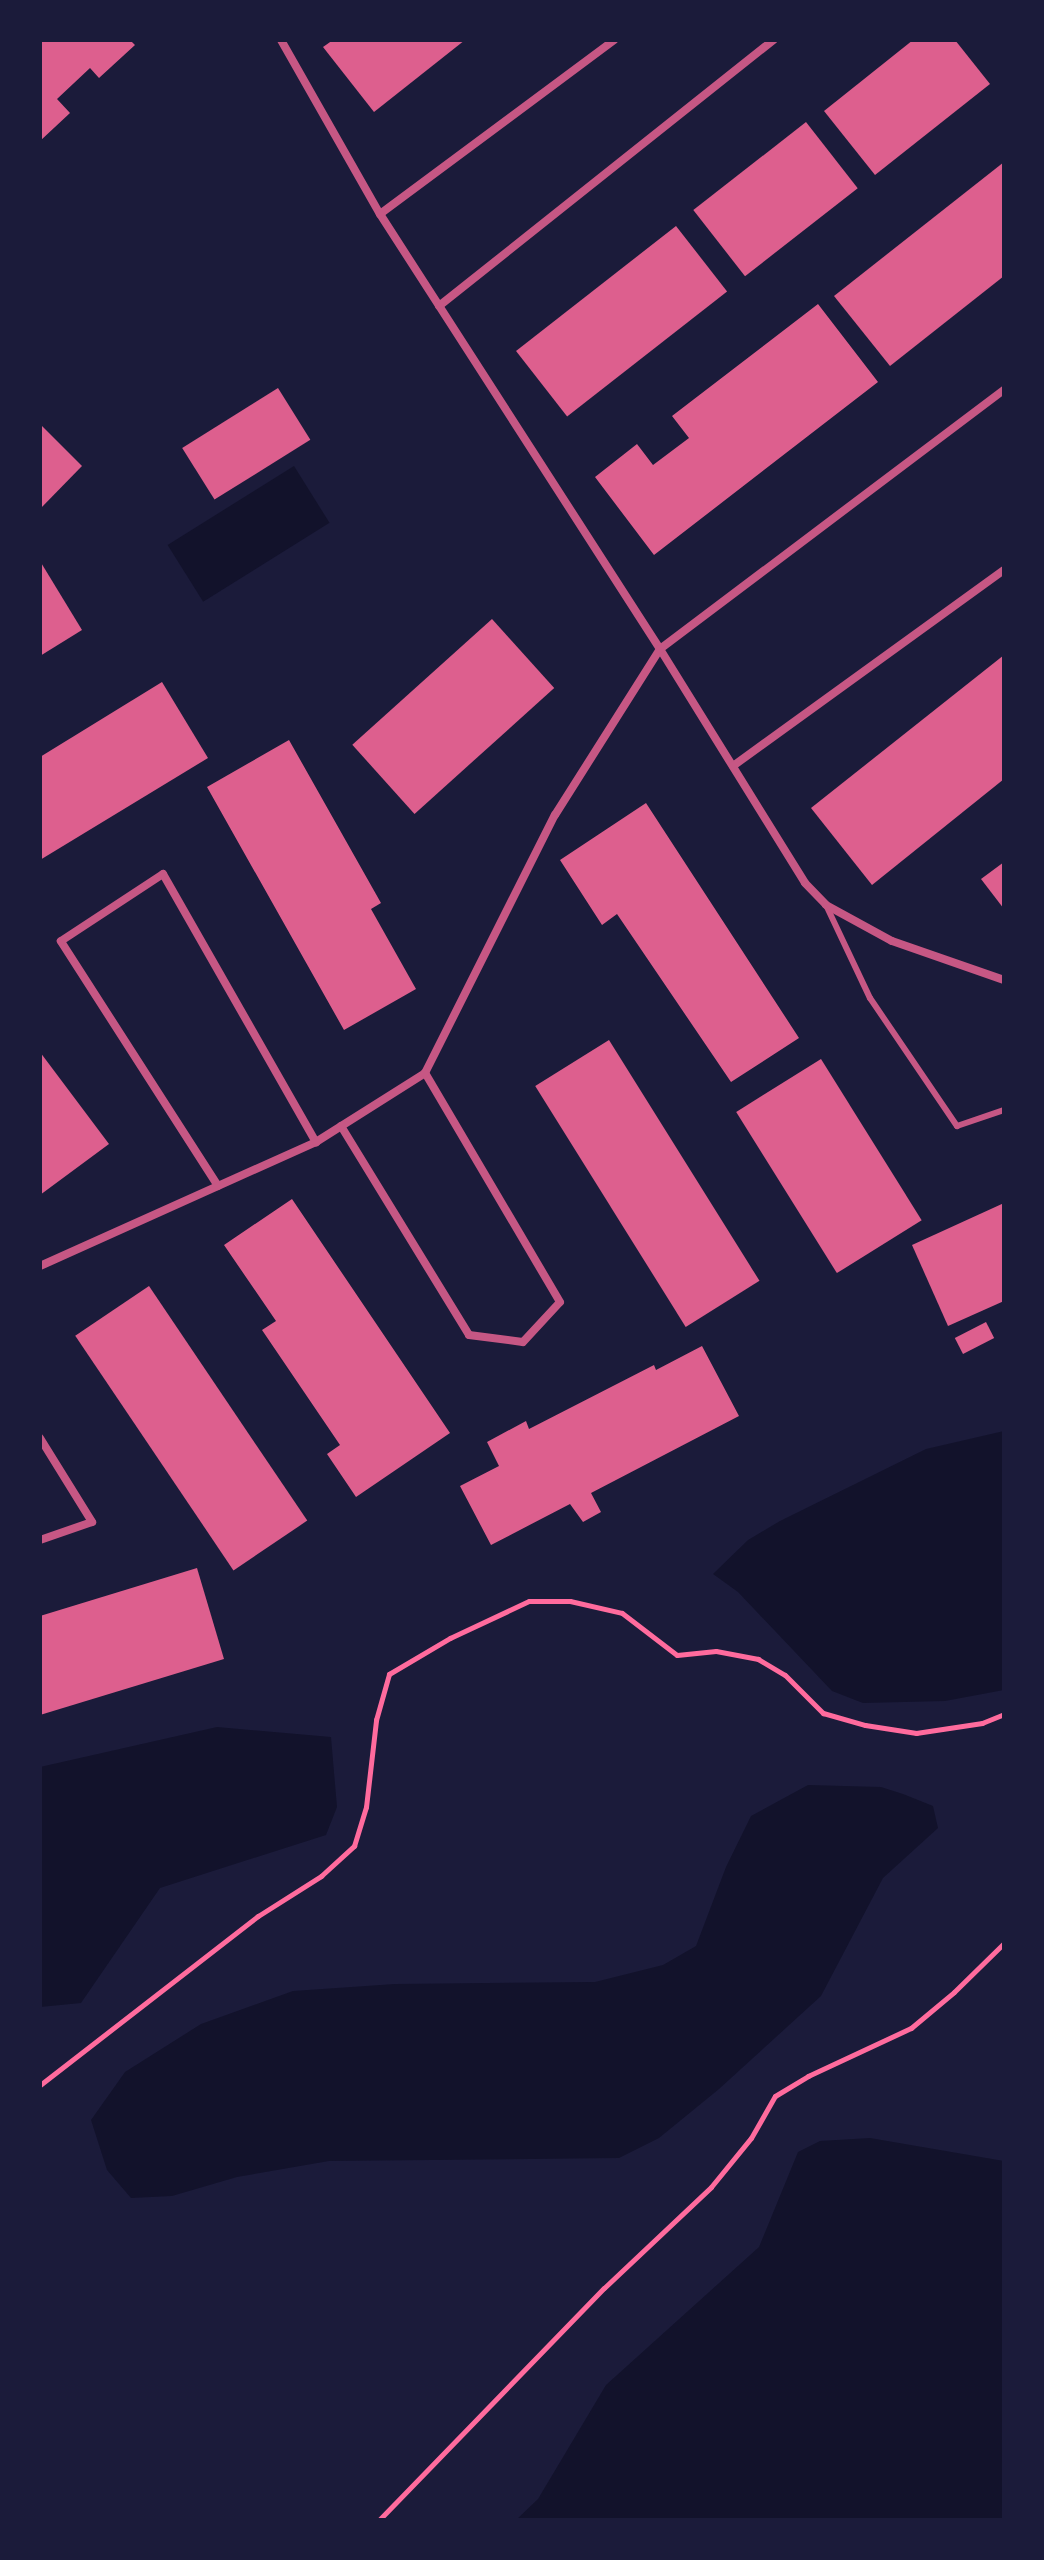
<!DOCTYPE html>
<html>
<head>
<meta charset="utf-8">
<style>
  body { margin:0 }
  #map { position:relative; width:1044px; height:2560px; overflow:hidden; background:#1b1b3a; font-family:Lora,serif }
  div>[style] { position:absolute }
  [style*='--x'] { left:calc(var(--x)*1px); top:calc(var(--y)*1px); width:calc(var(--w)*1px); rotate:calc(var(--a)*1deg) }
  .water>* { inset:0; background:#12122b; transform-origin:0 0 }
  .building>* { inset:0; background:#dd5f8e; transform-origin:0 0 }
  .path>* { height:5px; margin:-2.5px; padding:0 2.5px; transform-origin:2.5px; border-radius:2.5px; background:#ff6b9d }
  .service>* { height:6px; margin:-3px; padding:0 3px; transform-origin:3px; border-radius:3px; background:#c65784 }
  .minor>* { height:8px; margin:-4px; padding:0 4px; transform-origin:4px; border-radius:4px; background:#c65784 }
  span { translate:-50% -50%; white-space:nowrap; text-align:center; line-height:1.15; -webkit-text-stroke:8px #1b1b3a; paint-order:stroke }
  .frame { position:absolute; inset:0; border:42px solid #1b1b3a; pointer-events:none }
</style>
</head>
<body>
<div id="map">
  <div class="water">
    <div style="left:294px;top:466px;width:67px;height:149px;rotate:58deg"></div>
    <div style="clip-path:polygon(1004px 1431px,1004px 1690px,945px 1701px,863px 1703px,832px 1691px,738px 1592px,713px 1574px,748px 1540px,780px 1521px,926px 1449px)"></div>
    <div style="clip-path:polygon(217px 1727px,331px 1737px,337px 1807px,326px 1835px,160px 1888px,81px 2003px,40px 2007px,40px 1767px)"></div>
    <div style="clip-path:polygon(808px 1785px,881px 1787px,903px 1794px,933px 1806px,938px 1828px,883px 1878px,821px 1996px,719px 2089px,659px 2138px,619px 2158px,329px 2161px,237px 2177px,172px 2196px,131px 2198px,107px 2170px,91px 2120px,125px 2072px,201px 2024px,293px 1991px,395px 1984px,595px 1982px,663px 1965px,696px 1946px,726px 1867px,751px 1816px)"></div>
    <div style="clip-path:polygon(870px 2138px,1004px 2161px,1004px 2520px,516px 2520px,538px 2499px,606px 2385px,759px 2247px,798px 2152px,820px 2141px)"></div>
  </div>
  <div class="building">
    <div style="clip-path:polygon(40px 40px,130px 40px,135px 45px,99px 78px,90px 68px,57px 99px,70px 113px,40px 141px)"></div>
    <div style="clip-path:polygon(333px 40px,465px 40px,374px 112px,323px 47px)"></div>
    <div style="clip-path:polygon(913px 40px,955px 40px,990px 84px,875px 175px,824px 111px)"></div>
    <div style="left:806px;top:122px;width:84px;height:143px;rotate:52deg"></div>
    <div style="clip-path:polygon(1004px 162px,1004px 276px,890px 366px,834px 296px)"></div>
    <div style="left:676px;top:226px;width:83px;height:203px;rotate:52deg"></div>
    <div style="clip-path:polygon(818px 304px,878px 382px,654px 555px,595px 477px,637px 444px,653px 465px,689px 438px,672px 416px)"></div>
    <div style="left:278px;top:388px;width:61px;height:113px;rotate:58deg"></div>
    <div style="clip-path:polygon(40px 424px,82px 466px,40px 509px)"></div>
    <div style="clip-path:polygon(40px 561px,82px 630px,40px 656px)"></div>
    <div style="left:492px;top:619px;width:93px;height:188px;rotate:48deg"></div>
    <div style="clip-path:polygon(1004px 655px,1004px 779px,872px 885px,811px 808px)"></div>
    <div style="clip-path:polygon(162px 682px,208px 758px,40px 860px,40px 757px)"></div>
    <div style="clip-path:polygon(289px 740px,381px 903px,371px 909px,416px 989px,344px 1030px,207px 787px)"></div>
    <div style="clip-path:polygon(646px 803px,799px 1038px,731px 1082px,617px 914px,602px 925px,560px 860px)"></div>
    <div style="clip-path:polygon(1004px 862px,1004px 909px,981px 879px)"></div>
    <div style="left:609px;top:1040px;width:284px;height:87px;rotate:58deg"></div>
    <div style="clip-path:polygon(40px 1052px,109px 1144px,40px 1195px)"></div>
    <div style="left:821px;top:1059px;width:190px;height:100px;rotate:58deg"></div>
    <div style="clip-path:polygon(292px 1199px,450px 1433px,356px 1497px,327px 1454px,340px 1445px,262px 1330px,276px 1321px,224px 1245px)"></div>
    <div style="clip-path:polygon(1004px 1203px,1004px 1301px,948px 1326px,912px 1245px)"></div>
    <div style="left:149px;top:1286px;width:283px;height:89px;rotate:56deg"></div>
    <div style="left:986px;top:1322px;width:18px;height:35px;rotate:63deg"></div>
    <div style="clip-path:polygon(702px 1346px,739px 1416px,591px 1493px,601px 1512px,583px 1522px,570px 1504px,491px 1545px,460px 1486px,499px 1466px,487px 1442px,526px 1421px,529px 1429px,654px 1365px,656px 1370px)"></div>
    <div style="clip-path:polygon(197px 1568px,224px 1659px,40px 1715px,40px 1616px)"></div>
  </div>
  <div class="path">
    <div style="--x:40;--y:2085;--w:276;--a:-37.8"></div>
    <div style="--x:258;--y:1916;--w:75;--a:-32.4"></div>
    <div style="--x:321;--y:1876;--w:45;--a:-42.3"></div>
    <div style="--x:354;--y:1846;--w:41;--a:-72.9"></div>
    <div style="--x:366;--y:1807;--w:88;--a:-83.4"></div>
    <div style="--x:376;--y:1720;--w:48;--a:-74.2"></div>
    <div style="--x:389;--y:1674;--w:71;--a:-30.5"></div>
    <div style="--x:450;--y:1638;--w:87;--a:-25.1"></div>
    <div style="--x:529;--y:1601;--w:41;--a:0"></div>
    <div style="--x:570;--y:1601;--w:53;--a:13"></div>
    <div style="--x:622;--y:1613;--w:69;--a:37.4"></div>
    <div style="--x:677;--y:1655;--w:39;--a:-6"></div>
    <div style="--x:716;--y:1651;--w:43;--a:10.8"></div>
    <div style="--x:758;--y:1659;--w:31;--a:31"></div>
    <div style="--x:785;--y:1675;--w:54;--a:45"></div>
    <div style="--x:823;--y:1713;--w:44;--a:15.9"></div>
    <div style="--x:865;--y:1725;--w:52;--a:8.9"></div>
    <div style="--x:916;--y:1733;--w:67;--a:-8.6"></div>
    <div style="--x:982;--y:1723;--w:24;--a:-22"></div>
    <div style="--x:379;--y:2520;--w:323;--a:-45.9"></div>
    <div style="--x:604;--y:2288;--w:147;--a:-43.3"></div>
    <div style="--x:711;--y:2187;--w:63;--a:-50.8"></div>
    <div style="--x:751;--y:2138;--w:48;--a:-60.3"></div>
    <div style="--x:775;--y:2096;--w:39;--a:-31"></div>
    <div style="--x:808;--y:2076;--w:114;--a:-25"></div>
    <div style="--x:911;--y:2028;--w:56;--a:-39.9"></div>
    <div style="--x:954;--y:1992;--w:70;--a:-44.4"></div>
  </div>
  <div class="service">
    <div style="--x:826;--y:905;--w:103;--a:64.7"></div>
    <div style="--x:870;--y:998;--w:155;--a:55.8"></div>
    <div style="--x:957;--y:1126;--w:50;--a:-18.8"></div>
  </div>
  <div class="minor">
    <div style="--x:281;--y:40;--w:200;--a:60.4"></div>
    <div style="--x:380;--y:214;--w:517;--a:57.23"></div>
    <div style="--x:660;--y:649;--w:275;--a:58.2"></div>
    <div style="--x:805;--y:883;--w:30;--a:46"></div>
    <div style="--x:826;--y:905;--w:75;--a:28.6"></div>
    <div style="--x:892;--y:941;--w:119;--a:19.2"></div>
    <div style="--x:380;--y:214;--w:292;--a:-36.6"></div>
    <div style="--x:439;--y:306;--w:428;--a:-38.5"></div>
    <div style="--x:733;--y:766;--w:334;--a:-35.9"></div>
    <div style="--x:341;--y:1126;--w:245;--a:58.5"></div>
    <div style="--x:469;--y:1335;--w:54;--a:7.4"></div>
    <div style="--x:523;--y:1342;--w:54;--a:-47.2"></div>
    <div style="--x:560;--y:1302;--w:266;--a:-120.5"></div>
    <div style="--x:218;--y:1186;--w:291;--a:-122.7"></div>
    <div style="--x:61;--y:941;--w:122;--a:-33.3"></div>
    <div style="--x:163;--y:874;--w:309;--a:60.3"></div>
    <div style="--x:40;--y:1266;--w:303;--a:-24.2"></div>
    <div style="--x:316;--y:1142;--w:129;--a:-32.3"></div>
    <div style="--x:425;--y:1073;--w:289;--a:-63.3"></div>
    <div style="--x:555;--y:815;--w:196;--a:-57.7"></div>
    <div style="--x:660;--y:649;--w:431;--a:-37"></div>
    <div style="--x:40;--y:1438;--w:99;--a:58.2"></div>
    <div style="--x:92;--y:1522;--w:55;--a:160.9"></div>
  </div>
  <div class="frame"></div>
</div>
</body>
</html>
